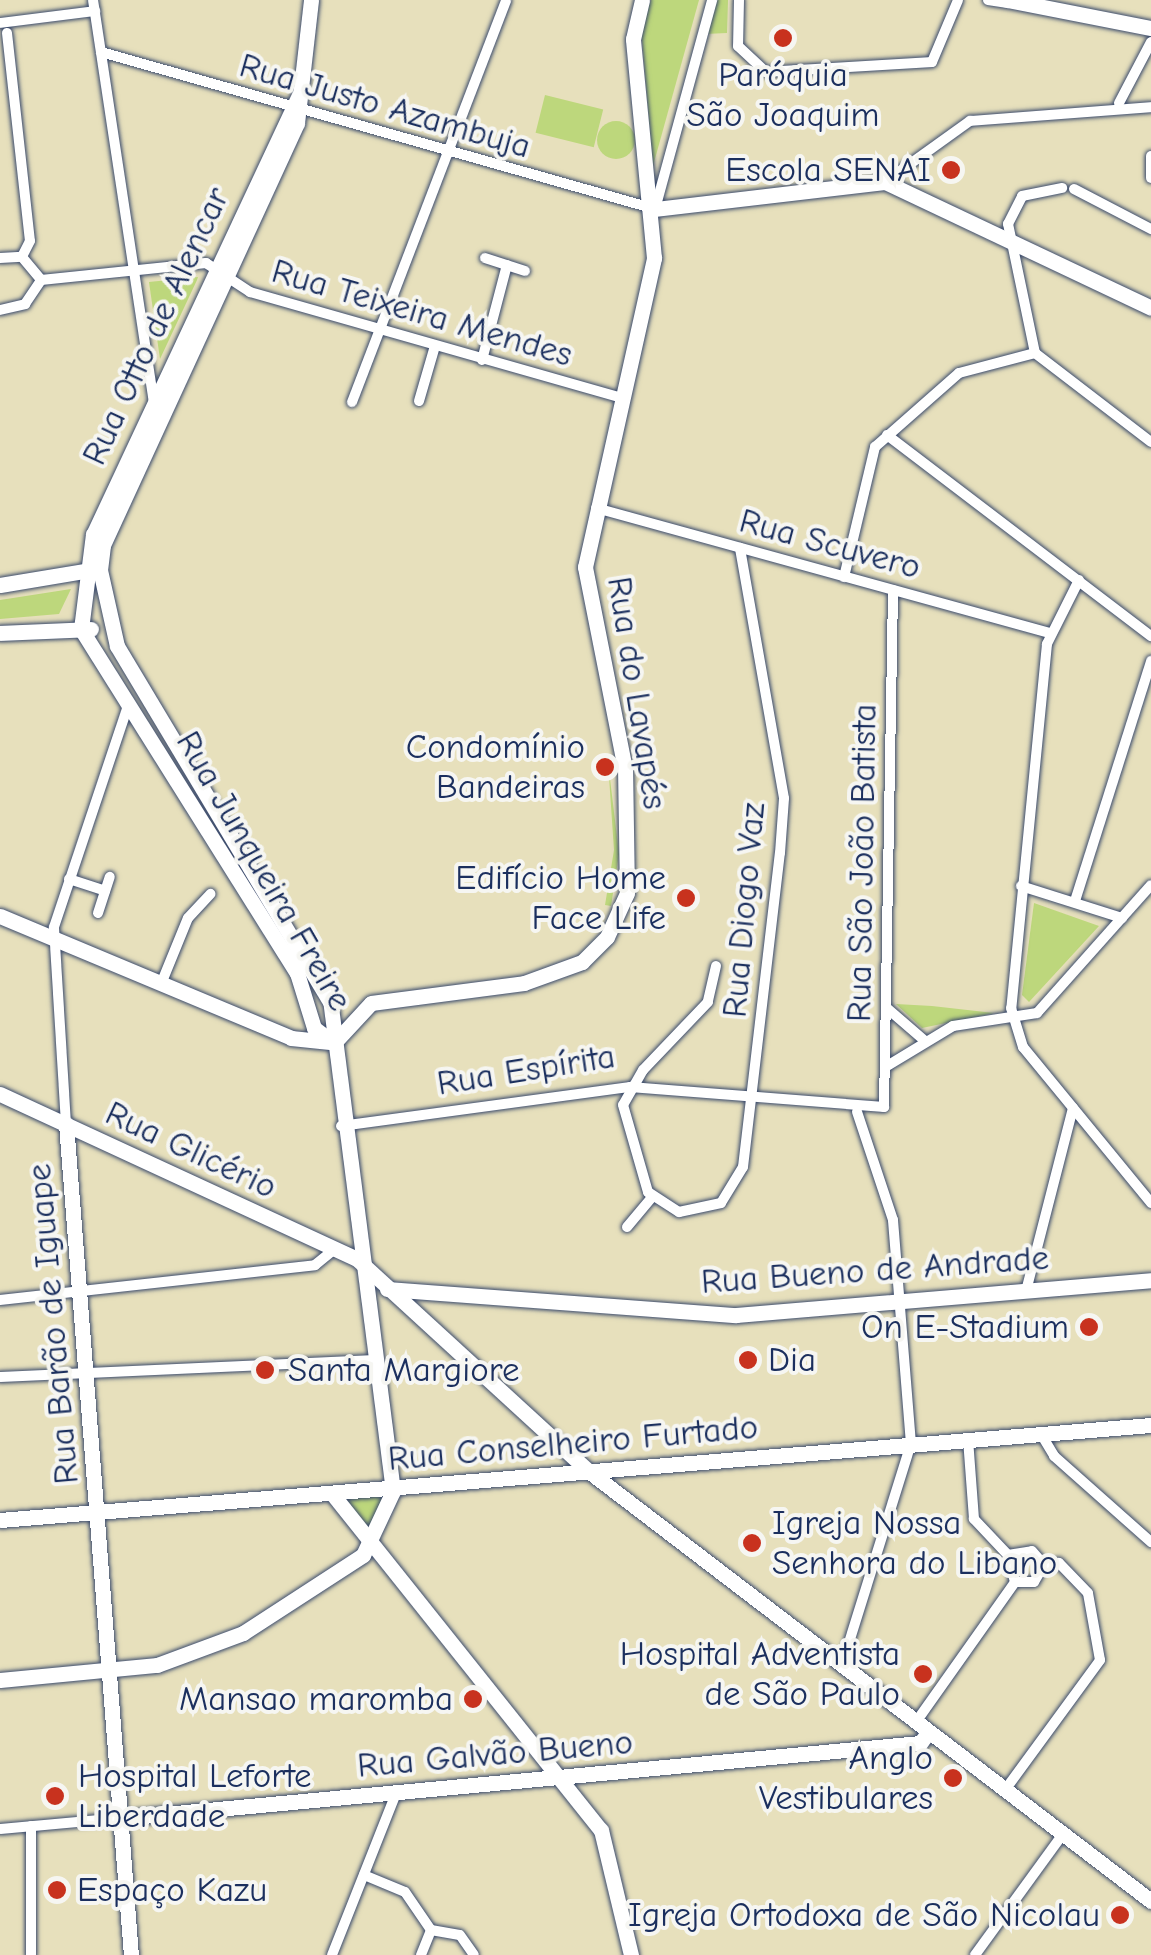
<!DOCTYPE html>
<html>
<head>
<meta charset="utf-8">
<style>
  body { margin:0 }
  #map { position:relative; width:1151px; height:1955px; overflow:hidden; background:#e7e0bc; font-family:"Comic Neue",sans-serif }
  div>[style] { position:absolute }
  [style*='--x'] { left:calc(var(--x)*1px); top:calc(var(--y)*1px); width:calc(var(--w)*1px); rotate:calc(var(--a)*1deg) }
  .green>* { inset:0; background:#bdd77c; transform-origin:0 0 }
  .round { border-radius:50% }
  .roads { filter:drop-shadow(0 0 2px #3a4a6c) drop-shadow(0 0 2px #3a4a6c) }
  .street>* { height:10px; margin:-5px; padding:0 5px; transform-origin:5px; border-radius:5px; background:#fff }
  .secondary>* { height:15px; margin:-7.5px; padding:0 7.5px; transform-origin:7.5px; border-radius:7.5px; background:#fff }
  .dots>* { width:28px; height:28px; translate:-50% -50%; box-sizing:border-box; border:5px solid #f6f6f2; border-radius:50% }
  span { translate:-50% -50%; white-space:nowrap; text-align:center; line-height:1.15; -webkit-text-stroke:8px #f6f6f2; paint-order:stroke }
  .poi-label { font-size:35px; color:#1b2f5e }
  .right { translate:-100% -50%; text-align:right }
  .left { translate:0 -50%; text-align:left }
  .street-label { font-size:35px; color:#1b2f5e }
</style>
</head>
<body>
<div id="map">
  <div class="green">
    <div style="clip-path:polygon(651px 0,699px 0,653px 166px,641px 27px)"></div>
    <div style="clip-path:polygon(713px 0,728px 0,727px 33px,705px 34px)"></div>
    <div style="left:545px;top:95px;width:60px;height:39px;rotate:14deg"></div>
    <div class="round" style="left:597px;top:121px;width:38px;height:38px"></div>
    <div style="clip-path:polygon(198px 277px,197px 280px,160px 359px,149px 282px)"></div>
    <div style="clip-path:polygon(71px 589px,59px 614px,0 619px,0 600px)"></div>
    <div style="clip-path:polygon(608px 762px,619px 854px,611px 906px,605px 905px,614px 850px)"></div>
    <div style="clip-path:polygon(1034px 903px,1099px 926px,1029px 1002px,1022px 995px)"></div>
    <div style="clip-path:polygon(896px 1004px,932px 1006px,994px 1013px,922px 1028px)"></div>
    <div style="clip-path:polygon(389px 1495px,371px 1538px,338px 1499px)"></div>
  </div>
  <div class="roads">
    <div class="street">
      <div style="--x:93;--y:0;--w:407;--a:81.4"></div>
      <div style="--x:739;--y:0;--w:46;--a:91.2"></div>
      <div style="--x:738;--y:46;--w:38;--a:43"></div>
      <div style="--x:766;--y:72;--w:166;--a:-3.4"></div>
      <div style="--x:932;--y:62;--w:67;--a:-67.2"></div>
      <div style="--x:988;--y:0;--w:20;--a:9"></div>
      <div style="--x:0;--y:23;--w:96;--a:-7.2"></div>
      <div style="--x:7;--y:33;--w:209;--a:83.7"></div>
      <div style="--x:30;--y:241;--w:18;--a:117"></div>
      <div style="--x:101;--y:52;--w:576;--a:15.82"></div>
      <div style="--x:655;--y:209;--w:217;--a:-74.7"></div>
      <div style="--x:1119;--y:103;--w:69;--a:-62.3"></div>
      <div style="--x:1151;--y:156;--w:22;--a:90"></div>
      <div style="--x:885;--y:182;--w:105;--a:-35.7"></div>
      <div style="--x:970;--y:121;--w:182;--a:-4.4"></div>
      <div style="--x:1074;--y:189;--w:87;--a:27.5"></div>
      <div style="--x:0;--y:258;--w:22;--a:-3"></div>
      <div style="--x:22;--y:257;--w:30;--a:50"></div>
      <div style="--x:485;--y:258;--w:42;--a:18"></div>
      <div style="--x:41;--y:280;--w:166;--a:-5.9"></div>
      <div style="--x:206;--y:263;--w:53;--a:33.4"></div>
      <div style="--x:250;--y:292;--w:386;--a:15.9"></div>
      <div style="--x:0;--y:310;--w:26;--a:-13"></div>
      <div style="--x:25;--y:304;--w:29;--a:-56"></div>
      <div style="--x:1035;--y:353;--w:132;--a:-101.8"></div>
      <div style="--x:1008;--y:224;--w:31;--a:-63"></div>
      <div style="--x:1022;--y:196;--w:41;--a:-11.3"></div>
      <div style="--x:1035;--y:353;--w:146;--a:37.5"></div>
      <div style="--x:482;--y:360;--w:98;--a:-75.3"></div>
      <div style="--x:419;--y:401;--w:57;--a:-73.8"></div>
      <div style="--x:352;--y:402;--w:430;--a:-69"></div>
      <div style="--x:887;--y:435;--w:332;--a:37.3"></div>
      <div style="--x:596;--y:508;--w:471;--a:15.4"></div>
      <div style="--x:844;--y:577;--w:134;--a:-76.6"></div>
      <div style="--x:875;--y:447;--w:112;--a:-41.4"></div>
      <div style="--x:959;--y:373;--w:79;--a:-14.7"></div>
      <div style="--x:1079;--y:580;--w:72;--a:116.6"></div>
      <div style="--x:1047;--y:644;--w:366;--a:95.6"></div>
      <div style="--x:1011;--y:1008;--w:41;--a:72.9"></div>
      <div style="--x:1023;--y:1047;--w:202;--a:50.6"></div>
      <div style="--x:69;--y:879;--w:38;--a:18"></div>
      <div style="--x:1021;--y:886;--w:106;--a:17.6"></div>
      <div style="--x:1075;--y:901;--w:252;--a:-72.4"></div>
      <div style="--x:98;--y:913;--w:38;--a:-72"></div>
      <div style="--x:716;--y:966;--w:37;--a:103"></div>
      <div style="--x:708;--y:1002;--w:94;--a:133.7"></div>
      <div style="--x:643;--y:1070;--w:40;--a:119.7"></div>
      <div style="--x:623;--y:1105;--w:91;--a:74"></div>
      <div style="--x:648;--y:1192;--w:37;--a:33"></div>
      <div style="--x:679;--y:1212;--w:43;--a:-12.1"></div>
      <div style="--x:721;--y:1203;--w:42;--a:-58.6"></div>
      <div style="--x:743;--y:1167;--w:316;--a:-83.3"></div>
      <div style="--x:780;--y:853;--w:55;--a:-85.8"></div>
      <div style="--x:784;--y:798;--w:254;--a:-100"></div>
      <div style="--x:161;--y:984;--w:71;--a:-67.8"></div>
      <div style="--x:188;--y:918;--w:33;--a:-47"></div>
      <div style="--x:888;--y:1009;--w:49;--a:40.9"></div>
      <div style="--x:887;--y:1066;--w:77;--a:-31.2"></div>
      <div style="--x:953;--y:1026;--w:85;--a:-8.8"></div>
      <div style="--x:1037;--y:1013;--w:171;--a:-48.3"></div>
      <div style="--x:66;--y:1124;--w:197;--a:-93.5"></div>
      <div style="--x:54;--y:927;--w:236;--a:-71.5"></div>
      <div style="--x:341;--y:1126;--w:292;--a:-7.7"></div>
      <div style="--x:630;--y:1087;--w:255;--a:4.5"></div>
      <div style="--x:884;--y:1107;--w:517;--a:-89"></div>
      <div style="--x:627;--y:1227;--w:39;--a:-50"></div>
      <div style="--x:1026;--y:1291;--w:189;--a:-75.6"></div>
      <div style="--x:0;--y:1300;--w:317;--a:-6.3"></div>
      <div style="--x:315;--y:1265;--w:26;--a:-39"></div>
      <div style="--x:0;--y:1377;--w:376;--a:-2.6"></div>
      <div style="--x:1041;--y:1434;--w:26;--a:59"></div>
      <div style="--x:1054;--y:1456;--w:130;--a:41.6"></div>
      <div style="--x:1008;--y:1555;--w:24;--a:-9"></div>
      <div style="--x:1032;--y:1551;--w:18;--a:49"></div>
      <div style="--x:1015;--y:1582;--w:19;--a:0"></div>
      <div style="--x:1034;--y:1582;--w:20;--a:-60"></div>
      <div style="--x:842;--y:1665;--w:232;--a:-72.7"></div>
      <div style="--x:911;--y:1444;--w:225;--a:-94.6"></div>
      <div style="--x:893;--y:1220;--w:114;--a:-108.4"></div>
      <div style="--x:916;--y:1722;--w:171;--a:-54.7"></div>
      <div style="--x:1015;--y:1582;--w:28;--a:-105"></div>
      <div style="--x:1008;--y:1555;--w:50;--a:-133.4"></div>
      <div style="--x:974;--y:1519;--w:79;--a:-94.3"></div>
      <div style="--x:1005;--y:1790;--w:161;--a:-53.8"></div>
      <div style="--x:1100;--y:1660;--w:68;--a:-100.2"></div>
      <div style="--x:1088;--y:1593;--w:42;--a:-134"></div>
      <div style="--x:1059;--y:1563;--w:15;--a:172"></div>
      <div style="--x:31;--y:1826;--w:129;--a:90"></div>
      <div style="--x:0;--y:1829;--w:122;--a:-5.2"></div>
      <div style="--x:364;--y:1875;--w:44;--a:22.5"></div>
      <div style="--x:405;--y:1892;--w:46;--a:55.6"></div>
      <div style="--x:431;--y:1930;--w:29;--a:10"></div>
      <div style="--x:460;--y:1935;--w:24;--a:55"></div>
      <div style="--x:332;--y:1955;--w:174;--a:-68.4"></div>
      <div style="--x:421;--y:1955;--w:27;--a:-68"></div>
      <div style="--x:975;--y:1955;--w:150;--a:-54"></div>
    </div>
    <div class="secondary">
      <div style="--x:1008;--y:0;--w:146;--a:11.1"></div>
      <div style="--x:299;--y:95;--w:485;--a:115.1"></div>
      <div style="--x:93;--y:534;--w:96;--a:97.2"></div>
      <div style="--x:81;--y:629;--w:406;--a:57.9"></div>
      <div style="--x:297;--y:973;--w:58;--a:72.8"></div>
      <div style="--x:314;--y:1028;--w:25;--a:37"></div>
      <div style="--x:655;--y:209;--w:232;--a:-6.7"></div>
      <div style="--x:885;--y:182;--w:294;--a:25.3"></div>
      <div style="--x:0;--y:585;--w:92;--a:-9.4"></div>
      <div style="--x:0;--y:633;--w:91;--a:-2.5"></div>
      <div style="--x:0;--y:916;--w:316;--a:22.7"></div>
      <div style="--x:291;--y:1038;--w:39;--a:6"></div>
      <div style="--x:334;--y:1043;--w:54;--a:-47.2"></div>
      <div style="--x:371;--y:1003;--w:154;--a:-7.4"></div>
      <div style="--x:524;--y:983;--w:62;--a:-19.9"></div>
      <div style="--x:582;--y:962;--w:35;--a:-45"></div>
      <div style="--x:607;--y:937;--w:48;--a:-65.6"></div>
      <div style="--x:627;--y:893;--w:124;--a:-90.9"></div>
      <div style="--x:625;--y:769;--w:206;--a:-101.2"></div>
      <div style="--x:585;--y:567;--w:317;--a:-77.4"></div>
      <div style="--x:654;--y:258;--w:220;--a:-95.5"></div>
      <div style="--x:633;--y:39;--w:40;--a:-77"></div>
      <div style="--x:0;--y:1094;--w:393;--a:24.8"></div>
      <div style="--x:357;--y:1259;--w:312;--a:42.5"></div>
      <div style="--x:587;--y:1470;--w:710;--a:37.39"></div>
      <div style="--x:66;--y:1124;--w:834;--a:85.53"></div>
      <div style="--x:387;--y:1289;--w:350;--a:4.3"></div>
      <div style="--x:736;--y:1315;--w:416;--a:-4.8"></div>
      <div style="--x:334;--y:1496;--w:428;--a:51.4"></div>
      <div style="--x:601;--y:1830;--w:129;--a:76.5"></div>
      <div style="--x:0;--y:1520;--w:1155;--a:-4.72"></div>
      <div style="--x:0;--y:1680;--w:158;--a:-5.5"></div>
      <div style="--x:157;--y:1665;--w:92;--a:-20.4"></div>
      <div style="--x:243;--y:1633;--w:143;--a:-33"></div>
      <div style="--x:363;--y:1555;--w:71;--a:-64.9"></div>
      <div style="--x:393;--y:1491;--w:493;--a:-97.3"></div>
      <div style="--x:330;--y:1002;--w:415;--a:-120.9"></div>
      <div style="--x:117;--y:646;--w:78;--a:-102.6"></div>
      <div style="--x:100;--y:570;--w:25;--a:-83"></div>
      <div style="--x:103;--y:545;--w:464;--a:-65.3"></div>
      <div style="--x:297;--y:123;--w:124;--a:-83.5"></div>
      <div style="--x:122;--y:1818;--w:802;--a:-5.37"></div>
      <div style="--x:920;--y:1743;--w:14;--a:-51"></div>
    </div>
  </div>
  <div class="dots">
    <div style="left:783px;top:38px;background:#c8321e"></div>
    <div style="left:951px;top:170px;background:#c8321e"></div>
    <div style="left:605px;top:767px;background:#c8321e"></div>
    <div style="left:686px;top:898px;background:#c8321e"></div>
    <div style="left:1089px;top:1327px;background:#c8321e"></div>
    <div style="left:748px;top:1360px;background:#c8321e"></div>
    <div style="left:265px;top:1370px;background:#c8321e"></div>
    <div style="left:752px;top:1543px;background:#c8321e"></div>
    <div style="left:923px;top:1674px;background:#c8321e"></div>
    <div style="left:473px;top:1699px;background:#c8321e"></div>
    <div style="left:953px;top:1778px;background:#c8321e"></div>
    <div style="left:55px;top:1796px;background:#c8321e"></div>
    <div style="left:57px;top:1890px;background:#c8321e"></div>
    <div style="left:1120px;top:1915px;background:#c8321e"></div>
  </div>
  <div class="poi-label">
    <span style="left:783px;top:95px">Paróquia<br>São Joaquim</span>
    <span class="right" style="left:931px;top:170px">Escola SENAI</span>
    <span class="right" style="left:585px;top:767px">Condomínio<br>Bandeiras</span>
    <span class="right" style="left:666px;top:898px">Edifício Home<br>Face Life</span>
    <span class="right" style="left:1069px;top:1327px">On E-Stadium</span>
    <span class="left" style="left:768px;top:1360px">Dia</span>
    <span class="left" style="left:288px;top:1370px">Santa Margiore</span>
    <span class="left" style="left:772px;top:1543px">Igreja Nossa<br>Senhora do Libano</span>
    <span class="right" style="left:900px;top:1674px">Hospital Adventista<br>de São Paulo</span>
    <span class="right" style="left:453px;top:1699px">Mansao maromba</span>
    <span class="right" style="left:933px;top:1778px">Anglo<br>Vestibulares</span>
    <span class="left" style="left:78px;top:1796px">Hospital Leforte<br>Liberdade</span>
    <span class="left" style="left:77px;top:1890px">Espaço Kazu</span>
    <span class="right" style="left:1100px;top:1915px">Igreja Ortodoxa de São Nicolau</span>
  </div>
  <div class="street-label">
    <span style="left:385px;top:106px;rotate:16deg">Rua Justo Azambuja</span>
    <span style="left:422px;top:313px;rotate:16deg">Rua Teixeira Mendes</span>
    <span style="left:156px;top:326px;rotate:-65deg">Rua Otto de Alencar</span>
    <span style="left:830px;top:544px;rotate:15deg">Rua Scuvero</span>
    <span style="left:637px;top:693px;rotate:81deg">Rua do Lavapés</span>
    <span style="left:862px;top:863px;rotate:-89deg">Rua São João Batista</span>
    <span style="left:264px;top:871px;rotate:60deg">Rua Junqueira Freire</span>
    <span style="left:744px;top:910px;rotate:-85deg">Rua Diogo Vaz</span>
    <span style="left:526px;top:1070px;rotate:-9deg">Rua Espírita</span>
    <span style="left:191px;top:1150px;rotate:25deg">Rua Glicério</span>
    <span style="left:875px;top:1270px;rotate:-4deg">Rua Bueno de Andrade</span>
    <span style="left:53px;top:1324px;rotate:-95deg">Rua Barão de Iguape</span>
    <span style="left:573px;top:1443px;rotate:-5deg">Rua Conselheiro Furtado</span>
    <span style="left:495px;top:1754px;rotate:-5deg">Rua Galvão Bueno</span>
  </div>
</div>
</body>
</html>
